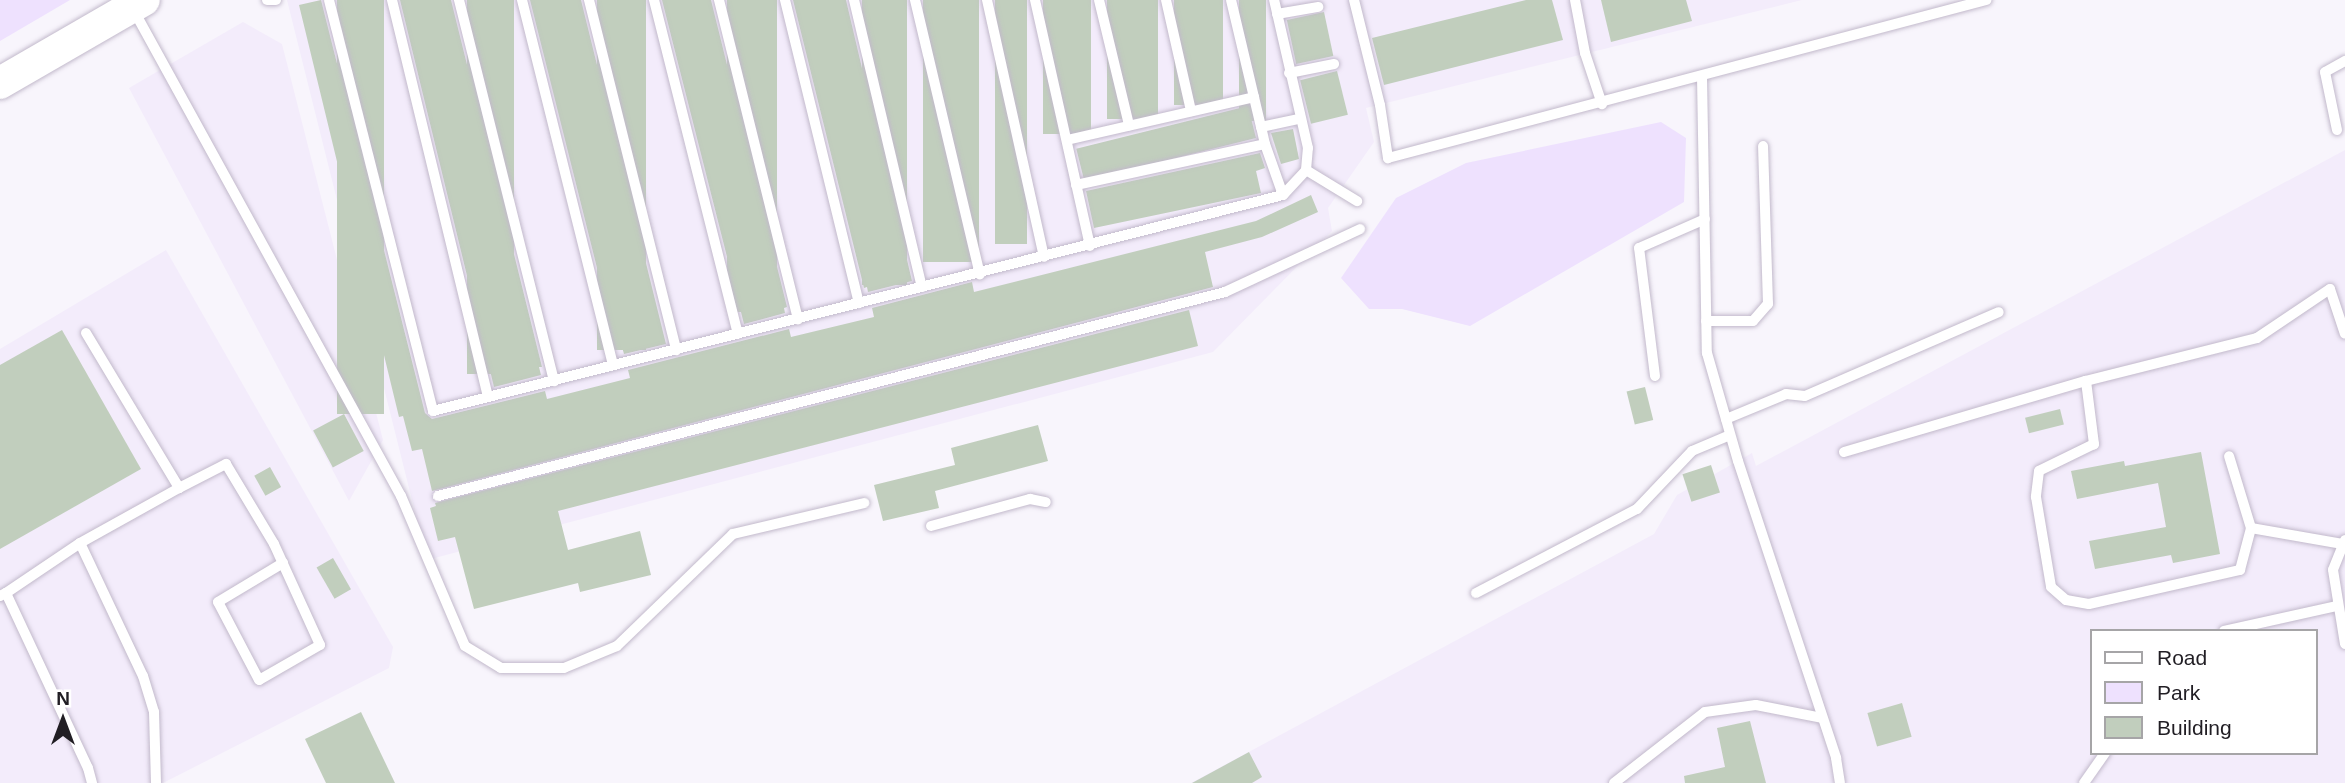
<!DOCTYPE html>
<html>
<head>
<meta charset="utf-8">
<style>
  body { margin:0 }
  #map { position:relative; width:2345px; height:783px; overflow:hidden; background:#f8f5fc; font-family:Arial,sans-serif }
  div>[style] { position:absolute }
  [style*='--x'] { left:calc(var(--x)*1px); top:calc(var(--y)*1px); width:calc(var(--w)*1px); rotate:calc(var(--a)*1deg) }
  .built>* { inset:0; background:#f3ecfb }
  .green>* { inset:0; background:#eee1fe }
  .building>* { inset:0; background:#c1cebd; transform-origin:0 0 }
  .roads { filter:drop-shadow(0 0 2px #c2b9cb) drop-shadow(0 0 2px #c2b9cb) }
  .lane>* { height:10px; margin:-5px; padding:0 5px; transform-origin:5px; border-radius:5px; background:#fff }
  .secondary>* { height:32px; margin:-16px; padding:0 16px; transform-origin:16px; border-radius:16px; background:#fff }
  span { translate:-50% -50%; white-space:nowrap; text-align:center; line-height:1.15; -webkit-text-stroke:5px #fff; paint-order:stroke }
  .legend { position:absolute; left:2090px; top:629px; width:228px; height:126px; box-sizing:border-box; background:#fff; border:2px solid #a6a5a7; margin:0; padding:9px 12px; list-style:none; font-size:21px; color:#211e24 }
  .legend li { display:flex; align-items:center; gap:14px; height:35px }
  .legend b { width:35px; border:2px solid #a6a5a7 }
  .north { position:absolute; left:28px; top:685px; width:70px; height:70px; -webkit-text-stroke:5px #fff; paint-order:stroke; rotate:0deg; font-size:19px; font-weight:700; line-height:28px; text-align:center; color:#211e24 }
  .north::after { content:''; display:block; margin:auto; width:24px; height:32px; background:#211e24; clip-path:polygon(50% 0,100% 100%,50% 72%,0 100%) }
</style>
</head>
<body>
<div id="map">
  <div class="built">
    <div style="clip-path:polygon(287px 0,1802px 0,1366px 108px,1374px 142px,1328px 208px,1332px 231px,1213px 352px,427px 560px)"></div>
    <div style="clip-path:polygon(243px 22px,282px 44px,383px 440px,349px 501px,129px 88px)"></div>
    <div style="clip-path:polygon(evenodd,2345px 150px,2345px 783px,1191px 783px,1654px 534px,1677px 495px,1738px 461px,1752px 453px,1756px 466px,2345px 150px,2091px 631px,2315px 631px,2315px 753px,2091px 753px,2091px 631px)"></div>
    <div style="clip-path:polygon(166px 250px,393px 647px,389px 668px,163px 783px,0 783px,0 349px)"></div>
  </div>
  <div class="green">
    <div style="clip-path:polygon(0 0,70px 0,0 41px)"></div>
    <div style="clip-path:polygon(1661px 122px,1686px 138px,1684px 202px,1470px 326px,1402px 309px,1369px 309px,1341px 278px,1396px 198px,1466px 163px)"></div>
  </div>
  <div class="building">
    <div style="clip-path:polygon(321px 0,425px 413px,432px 419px,545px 391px,547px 399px,630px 378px,628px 370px,789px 329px,791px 337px,874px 317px,872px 308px,972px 282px,974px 292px,1256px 221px,1311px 195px,1318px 212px,1262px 237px,1205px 252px,1213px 287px,432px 491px,422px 449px,412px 451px,403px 416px,399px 417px,299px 5px)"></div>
    <div style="left:337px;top:0;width:47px;height:414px"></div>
    <div style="clip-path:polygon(400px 0,451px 0,542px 367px,539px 367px,541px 375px,494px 387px)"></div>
    <div style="left:467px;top:0;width:47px;height:374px"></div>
    <div style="clip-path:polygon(530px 0,581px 0,666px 344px,624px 354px,622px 347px,617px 348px)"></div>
    <div style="left:597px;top:0;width:49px;height:350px"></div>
    <div style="clip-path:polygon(662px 0,711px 0,787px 307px,784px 308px,785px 313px,744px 324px)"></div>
    <div style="left:727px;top:0;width:50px;height:312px"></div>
    <div style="clip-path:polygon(793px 0,846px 0,912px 281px,868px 292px,867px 287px,864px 288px)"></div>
    <div style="left:862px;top:0;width:45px;height:285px"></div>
    <div style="left:923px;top:0;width:56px;height:262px"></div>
    <div style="left:995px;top:0;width:32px;height:244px"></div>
    <div style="left:1043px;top:0;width:48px;height:134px"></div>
    <div style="left:1107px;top:0;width:51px;height:119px"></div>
    <div style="left:1174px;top:0;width:49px;height:105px"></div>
    <div style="left:1239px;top:0;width:27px;height:121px"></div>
    <div style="clip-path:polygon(1526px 0,1552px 0,1563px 40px,1384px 85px,1372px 38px)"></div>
    <div style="clip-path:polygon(1601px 0,1686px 0,1692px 21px,1611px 42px)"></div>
    <div style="left:1324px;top:12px;width:45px;height:38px;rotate:78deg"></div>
    <div style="left:1337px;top:71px;width:45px;height:38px;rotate:76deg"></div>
    <div style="left:1248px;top:106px;width:33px;height:177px;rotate:76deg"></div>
    <div style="clip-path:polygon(1293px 129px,1299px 159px,1281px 164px,1271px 133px)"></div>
    <div style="clip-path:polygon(1260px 153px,1265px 168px,1256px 171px,1261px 193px,1094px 228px,1086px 191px)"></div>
    <div style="clip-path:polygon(1189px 310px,1198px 346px,558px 511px,568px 550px,640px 531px,651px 575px,580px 592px,578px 583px,474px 609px,455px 537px,438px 541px,430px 508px,436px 506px,435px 503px)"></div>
    <div style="clip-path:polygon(62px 330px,141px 469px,0 549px,0 365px)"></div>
    <div style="left:1645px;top:387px;width:34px;height:19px;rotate:76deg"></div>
    <div style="left:2060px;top:409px;width:16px;height:36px;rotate:76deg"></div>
    <div style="left:344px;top:414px;width:42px;height:35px;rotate:62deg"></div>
    <div style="clip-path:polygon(1038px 425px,1048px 461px,935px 491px,939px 508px,883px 521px,874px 485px,955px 465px,951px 448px)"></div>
    <div style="clip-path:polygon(2201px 452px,2220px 554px,2173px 563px,2171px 555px,2095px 569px,2089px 541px,2166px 527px,2158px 483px,2077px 499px,2071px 471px,2124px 461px,2125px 466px)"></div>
    <div style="left:1711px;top:465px;width:29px;height:30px;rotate:72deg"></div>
    <div style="left:270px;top:467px;width:23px;height:18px;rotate:61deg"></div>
    <div style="left:333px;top:558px;width:36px;height:19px;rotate:60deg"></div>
    <div style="left:1902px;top:703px;width:35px;height:36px;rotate:74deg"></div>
    <div style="clip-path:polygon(361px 712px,395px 783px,326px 783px,305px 739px)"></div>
    <div style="clip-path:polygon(1750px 721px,1766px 783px,1685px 783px,1684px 776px,1725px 767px,1717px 728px)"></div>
    <div style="clip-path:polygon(1249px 752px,1262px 777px,1252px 783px,1192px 783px)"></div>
  </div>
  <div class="roads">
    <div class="lane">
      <div style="--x:267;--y:0;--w:9;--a:0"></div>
      <div style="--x:329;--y:0;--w:424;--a:75.8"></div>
      <div style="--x:433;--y:411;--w:877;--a:-14.26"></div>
      <div style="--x:1283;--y:195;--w:34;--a:-47"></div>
      <div style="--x:1306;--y:170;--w:22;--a:-85"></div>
      <div style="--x:1308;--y:148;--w:152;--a:-102.9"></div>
      <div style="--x:392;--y:0;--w:408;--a:76.4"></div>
      <div style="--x:459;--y:0;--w:393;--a:76"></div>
      <div style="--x:522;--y:0;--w:376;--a:76"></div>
      <div style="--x:589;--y:0;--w:361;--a:76"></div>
      <div style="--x:654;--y:0;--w:344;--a:75.9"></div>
      <div style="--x:719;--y:0;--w:329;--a:76.1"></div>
      <div style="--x:785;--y:0;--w:312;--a:76.3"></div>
      <div style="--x:854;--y:0;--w:295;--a:76.7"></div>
      <div style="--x:915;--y:0;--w:282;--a:76.7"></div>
      <div style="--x:987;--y:0;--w:263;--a:77.5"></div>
      <div style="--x:1035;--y:0;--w:252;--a:77.4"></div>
      <div style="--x:1099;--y:0;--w:129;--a:76.5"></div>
      <div style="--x:1166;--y:0;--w:114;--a:77.3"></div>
      <div style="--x:1231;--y:0;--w:130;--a:76.7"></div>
      <div style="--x:1354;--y:0;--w:108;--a:76.1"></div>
      <div style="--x:1380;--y:105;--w:54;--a:81.4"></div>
      <div style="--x:1388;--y:158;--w:619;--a:-14.8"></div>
      <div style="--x:1575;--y:0;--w:54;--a:79.3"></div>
      <div style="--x:1585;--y:53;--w:54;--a:71.6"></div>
      <div style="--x:133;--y:9;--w:556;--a:61.18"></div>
      <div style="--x:401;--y:496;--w:163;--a:66.9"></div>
      <div style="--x:465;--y:646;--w:42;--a:31.4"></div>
      <div style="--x:501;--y:668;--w:63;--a:0"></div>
      <div style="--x:564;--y:668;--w:57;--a:-22.5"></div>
      <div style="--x:617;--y:646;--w:161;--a:-44"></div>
      <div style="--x:733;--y:534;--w:135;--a:-13.3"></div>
      <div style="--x:1277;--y:14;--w:42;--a:-9.7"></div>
      <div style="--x:1289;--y:73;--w:46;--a:-11.3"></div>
      <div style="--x:1702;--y:77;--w:276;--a:89"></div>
      <div style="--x:1707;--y:353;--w:112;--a:74"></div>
      <div style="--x:1738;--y:461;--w:313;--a:71.7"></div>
      <div style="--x:1836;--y:758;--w:25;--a:81"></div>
      <div style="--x:2337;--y:130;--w:59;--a:-101.7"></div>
      <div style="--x:2325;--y:72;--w:23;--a:-29"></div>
      <div style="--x:1067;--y:140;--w:192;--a:-12.9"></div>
      <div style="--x:1265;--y:144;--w:54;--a:70.6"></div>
      <div style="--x:1306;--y:170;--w:60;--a:31.3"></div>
      <div style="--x:1076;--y:185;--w:193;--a:-12.2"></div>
      <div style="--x:1265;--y:144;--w:17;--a:-103"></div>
      <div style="--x:1261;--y:127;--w:40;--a:-12"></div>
      <div style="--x:1706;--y:321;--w:47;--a:0"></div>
      <div style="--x:1753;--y:321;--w:23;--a:-49"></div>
      <div style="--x:1768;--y:304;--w:158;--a:-91.8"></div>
      <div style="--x:86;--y:333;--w:181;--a:59"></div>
      <div style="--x:179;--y:488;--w:113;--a:150.9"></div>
      <div style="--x:80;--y:543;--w:147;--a:64.7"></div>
      <div style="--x:143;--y:676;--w:38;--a:73"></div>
      <div style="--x:154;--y:712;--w:71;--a:88.4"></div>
      <div style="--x:1655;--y:376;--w:129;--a:-97.1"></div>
      <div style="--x:1639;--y:248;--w:72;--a:-23.7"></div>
      <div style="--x:2086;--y:381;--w:64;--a:82.8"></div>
      <div style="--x:2094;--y:444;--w:61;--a:153.9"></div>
      <div style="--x:2039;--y:471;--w:26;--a:97"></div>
      <div style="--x:2036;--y:497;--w:91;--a:80.5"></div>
      <div style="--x:2051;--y:587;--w:20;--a:41"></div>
      <div style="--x:2066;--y:600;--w:23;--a:10"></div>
      <div style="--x:2089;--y:604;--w:155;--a:-12.7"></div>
      <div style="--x:2240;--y:570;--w:43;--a:-75.3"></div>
      <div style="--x:2251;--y:528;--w:75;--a:-107"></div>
      <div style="--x:1726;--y:419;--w:65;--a:-22.6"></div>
      <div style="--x:1786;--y:394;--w:19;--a:6"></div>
      <div style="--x:1805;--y:396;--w:211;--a:-23.4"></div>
      <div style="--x:1844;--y:452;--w:252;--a:-16.4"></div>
      <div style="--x:2086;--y:381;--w:176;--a:-14.1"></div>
      <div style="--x:2257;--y:338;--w:88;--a:-33.9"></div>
      <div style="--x:2330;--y:289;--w:47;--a:71.6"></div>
      <div style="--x:179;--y:488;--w:53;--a:-27.1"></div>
      <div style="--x:226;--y:464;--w:93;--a:59"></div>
      <div style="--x:274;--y:544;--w:111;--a:65.5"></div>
      <div style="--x:320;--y:645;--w:70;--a:150.2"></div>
      <div style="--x:259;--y:680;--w:88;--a:-117.7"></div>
      <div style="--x:218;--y:602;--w:76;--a:-31"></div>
      <div style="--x:438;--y:496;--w:813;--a:-14.53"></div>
      <div style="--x:1225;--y:292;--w:149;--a:-25"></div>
      <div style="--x:931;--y:526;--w:103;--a:-15.3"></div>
      <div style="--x:1030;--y:499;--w:16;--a:11"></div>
      <div style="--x:2251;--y:528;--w:93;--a:9.9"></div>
      <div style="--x:2345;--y:540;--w:32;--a:112"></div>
      <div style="--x:2333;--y:570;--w:75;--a:80.8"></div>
      <div style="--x:6;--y:593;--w:89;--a:-34"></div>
      <div style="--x:1476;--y:593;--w:182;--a:-27.6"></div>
      <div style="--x:1637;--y:509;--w:80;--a:-46.5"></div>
      <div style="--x:1692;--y:451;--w:41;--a:-22.8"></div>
      <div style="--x:0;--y:596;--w:7;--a:-27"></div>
      <div style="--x:6;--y:593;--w:193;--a:64.9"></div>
      <div style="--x:88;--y:768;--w:16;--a:75"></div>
      <div style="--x:2224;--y:631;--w:116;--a:-12.5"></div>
      <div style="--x:1614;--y:783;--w:115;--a:-38"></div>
      <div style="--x:1705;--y:712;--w:51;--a:-7.8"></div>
      <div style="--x:1756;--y:705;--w:67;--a:11.1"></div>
      <div style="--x:2084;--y:783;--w:37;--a:-55"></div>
    </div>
    <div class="secondary">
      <div style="--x:0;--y:83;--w:166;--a:-30"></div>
    </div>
  </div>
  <ul class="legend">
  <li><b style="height:9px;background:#fff"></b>Road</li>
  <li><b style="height:19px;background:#eee1fe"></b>Park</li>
  <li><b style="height:19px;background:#c1cebd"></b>Building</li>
  </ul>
  <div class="north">N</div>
</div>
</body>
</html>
